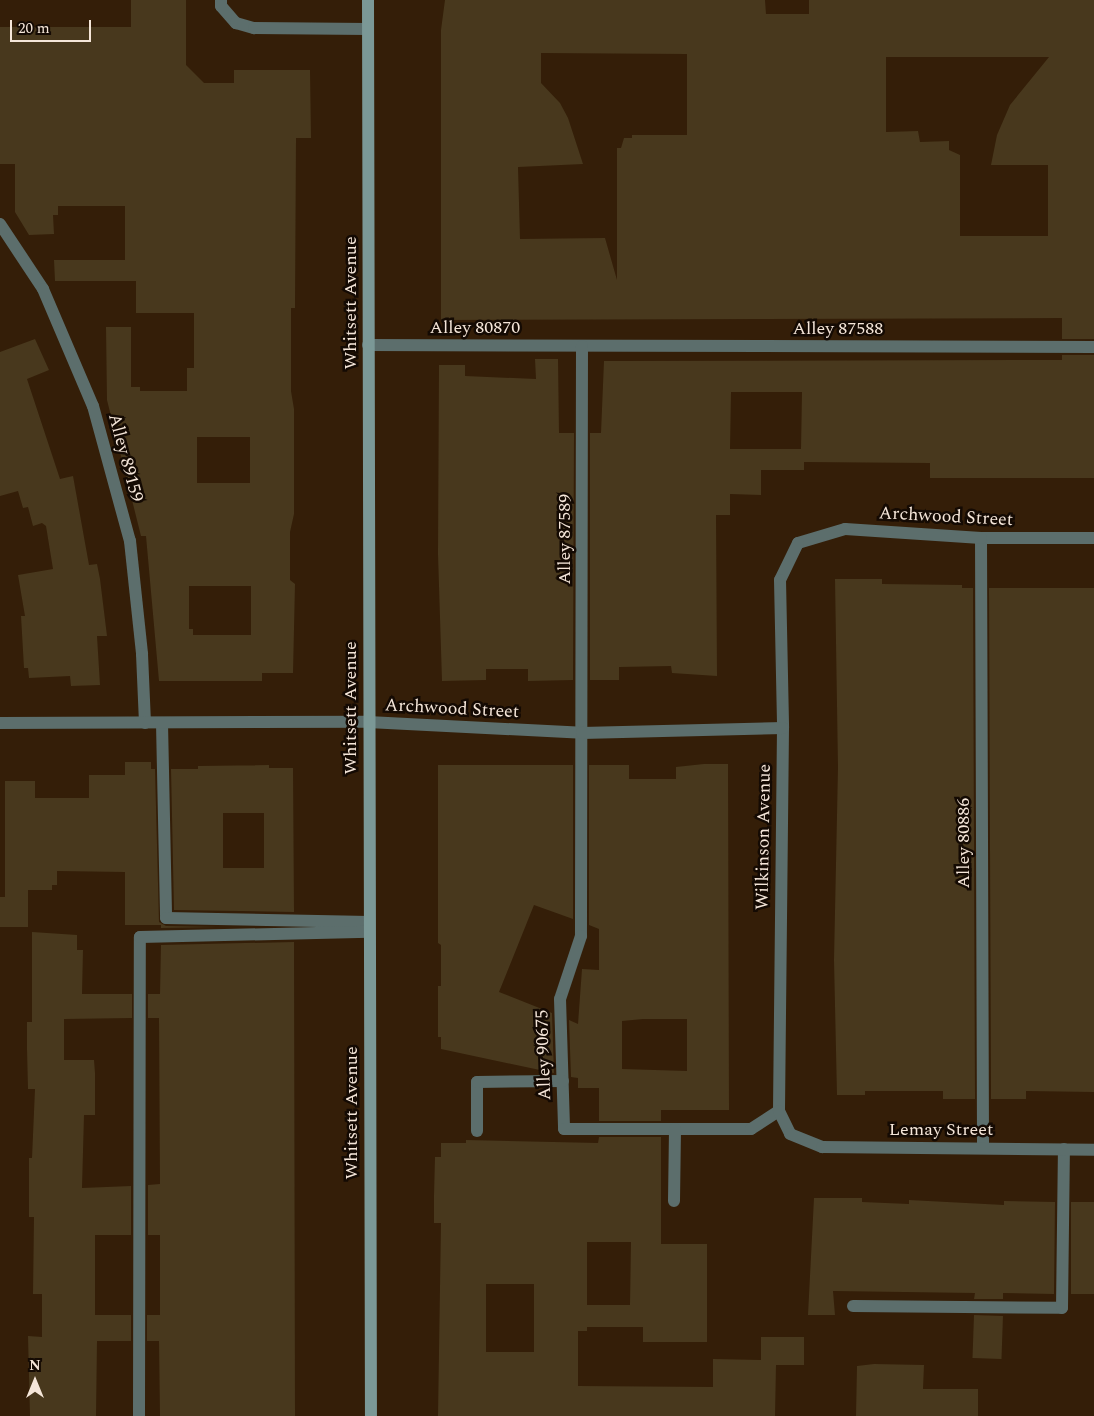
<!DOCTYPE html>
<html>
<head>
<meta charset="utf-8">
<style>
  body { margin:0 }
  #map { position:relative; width:1094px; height:1416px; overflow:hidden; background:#341e08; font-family:Spectral,serif }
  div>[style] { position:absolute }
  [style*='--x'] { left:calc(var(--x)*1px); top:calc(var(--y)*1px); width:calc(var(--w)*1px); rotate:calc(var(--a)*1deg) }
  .building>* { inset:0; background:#48381d; transform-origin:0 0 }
  .lane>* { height:12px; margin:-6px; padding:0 6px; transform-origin:6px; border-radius:6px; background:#5c6e6c }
  .street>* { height:12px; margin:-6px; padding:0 6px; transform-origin:6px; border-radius:6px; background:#5c6e6c }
  .secondary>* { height:12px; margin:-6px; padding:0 6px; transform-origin:6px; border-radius:6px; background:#7b9896 }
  span { translate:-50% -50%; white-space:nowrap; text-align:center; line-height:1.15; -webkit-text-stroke:5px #140a03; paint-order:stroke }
  .street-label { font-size:18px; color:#f5e6d9 }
  .north { position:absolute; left:10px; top:1356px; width:50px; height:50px; -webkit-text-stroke:4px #140a03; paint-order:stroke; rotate:0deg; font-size:14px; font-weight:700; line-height:20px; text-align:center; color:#f5e6d9 }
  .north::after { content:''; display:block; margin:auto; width:18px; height:22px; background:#f5e6d9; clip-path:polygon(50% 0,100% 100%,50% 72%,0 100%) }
  .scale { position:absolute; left:10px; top:20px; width:81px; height:22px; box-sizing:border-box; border:2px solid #f5e6d9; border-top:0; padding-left:6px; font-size:15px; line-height:18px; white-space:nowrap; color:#f5e6d9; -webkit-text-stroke:4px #140a03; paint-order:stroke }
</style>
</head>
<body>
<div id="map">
  <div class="building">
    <div style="clip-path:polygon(evenodd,131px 0,186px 0,186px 65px,204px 83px,234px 83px,234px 70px,310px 70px,311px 138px,296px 138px,295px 308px,291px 308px,291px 391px,294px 409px,294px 514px,290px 532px,290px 580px,295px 584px,293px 673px,262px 673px,262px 681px,159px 681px,146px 536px,141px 536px,107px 400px,106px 327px,131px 327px,131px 387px,140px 387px,140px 391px,187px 391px,187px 368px,194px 368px,194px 313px,136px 313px,136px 281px,55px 281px,54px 260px,125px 260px,125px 206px,58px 206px,58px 215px,53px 215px,54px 234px,29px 235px,15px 212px,15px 164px,0 164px,0 27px,131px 27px,131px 0,197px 437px,250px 437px,250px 483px,197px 483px,197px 437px,131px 0,189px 586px,251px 586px,251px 635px,193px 635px,193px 629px,189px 629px,189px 586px)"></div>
    <div style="clip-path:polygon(evenodd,445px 0,765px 0,766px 14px,809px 14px,809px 0,1094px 0,1094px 339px,1062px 339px,1062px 318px,441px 320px,441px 30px,445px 0,541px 53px,687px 54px,687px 135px,632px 135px,632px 138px,624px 138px,621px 148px,617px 148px,617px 280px,605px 238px,520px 239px,518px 167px,583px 164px,568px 118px,560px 103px,541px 83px,541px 53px,445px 0,886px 57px,1049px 57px,1010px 105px,997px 135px,991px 165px,1048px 165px,1048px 236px,960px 236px,960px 155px,949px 150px,949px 141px,920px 142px,918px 131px,886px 132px,886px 57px)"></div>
    <div style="clip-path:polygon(35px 339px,49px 370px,27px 379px,60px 479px,73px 476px,89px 565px,97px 564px,100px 579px,107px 636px,97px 636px,100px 685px,71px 686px,70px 676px,29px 678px,28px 668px,24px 668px,21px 616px,25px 616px,18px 575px,53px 569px,46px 526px,42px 523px,33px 526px,28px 507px,23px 508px,18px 491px,0 496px,0 352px)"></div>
    <div style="clip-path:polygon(evenodd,1062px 355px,1094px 355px,1094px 478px,930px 478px,930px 463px,804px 462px,804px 470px,761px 470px,761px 495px,730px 494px,730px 515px,716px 515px,717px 676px,672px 673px,671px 666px,619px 667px,619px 680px,590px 680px,590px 433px,601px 433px,604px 361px,1062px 360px,1062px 355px,731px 392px,802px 392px,801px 449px,730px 449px,731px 392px)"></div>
    <div style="clip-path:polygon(535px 359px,558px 359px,559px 433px,574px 433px,573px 680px,528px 681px,528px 669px,486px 669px,486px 680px,442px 681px,438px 554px,439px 365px,465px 365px,465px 376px,536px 379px)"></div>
    <div style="clip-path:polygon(835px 579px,882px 579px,882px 584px,962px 585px,962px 588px,973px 588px,975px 1099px,943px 1099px,943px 1091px,865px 1091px,865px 1095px,837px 1095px,834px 960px,838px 767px)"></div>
    <div style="clip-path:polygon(989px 588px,1094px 588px,1094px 1092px,1026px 1091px,1026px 1099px,991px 1099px)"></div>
    <div style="clip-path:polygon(125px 762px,151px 762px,151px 769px,155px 769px,159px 922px,166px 926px,218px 927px,161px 928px,161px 925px,125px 925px,125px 872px,57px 871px,57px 885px,52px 885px,52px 890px,28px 890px,28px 927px,0 927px,0 897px,5px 897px,5px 781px,35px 781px,35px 798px,89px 798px,89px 775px,125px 775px)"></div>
    <div style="clip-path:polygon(evenodd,704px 764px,728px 764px,729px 1110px,661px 1110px,661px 1121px,599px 1121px,599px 1088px,578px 1088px,578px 1078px,571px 1077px,569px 1020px,578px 1024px,582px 969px,599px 970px,599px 929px,589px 925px,589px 765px,629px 765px,629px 779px,676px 779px,676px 767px,704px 764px,643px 1019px,687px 1019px,687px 1071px,622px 1069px,622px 1021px,643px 1019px)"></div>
    <div style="clip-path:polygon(evenodd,269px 765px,269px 768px,293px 768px,294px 912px,174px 910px,171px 769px,198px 769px,198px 766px,269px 765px,223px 813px,264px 813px,264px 868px,223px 868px,223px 813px)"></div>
    <div style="clip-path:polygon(438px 765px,573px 765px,573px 919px,534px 905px,499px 992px,552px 1013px,554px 1073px,441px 1049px,441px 1037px,438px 1037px,438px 986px,441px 986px,441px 945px,438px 943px)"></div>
    <div style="clip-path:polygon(32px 932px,77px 935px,77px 950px,83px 950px,82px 994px,132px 994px,132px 1018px,64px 1019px,64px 1060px,94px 1060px,95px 1073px,95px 1115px,84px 1115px,82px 1188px,131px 1186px,131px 1235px,95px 1235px,95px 1315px,131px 1315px,131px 1341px,97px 1341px,96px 1416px,30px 1416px,28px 1336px,42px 1337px,42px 1294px,33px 1294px,34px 1217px,29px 1217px,29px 1158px,32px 1158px,35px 1089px,28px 1089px,27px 1049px,27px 1022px,32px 1022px)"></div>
    <div style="clip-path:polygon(294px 942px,295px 1416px,160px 1416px,159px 1341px,147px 1341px,147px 1315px,160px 1315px,160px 1235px,148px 1235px,148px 1185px,160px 1184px,159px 1018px,148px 1018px,148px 994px,160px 994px,161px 945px)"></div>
    <div style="clip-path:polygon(evenodd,599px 1137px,661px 1137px,661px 1244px,707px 1244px,707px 1342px,643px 1342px,643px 1327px,587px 1327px,587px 1331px,578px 1331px,578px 1386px,713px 1387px,713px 1359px,761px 1360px,761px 1337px,804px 1337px,804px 1365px,776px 1365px,775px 1416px,438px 1416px,441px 1223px,434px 1223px,434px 1196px,435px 1157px,441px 1157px,441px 1143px,466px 1143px,466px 1140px,598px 1143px,599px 1137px,587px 1242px,631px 1242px,630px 1305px,587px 1305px,587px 1242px,599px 1137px,486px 1284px,534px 1284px,534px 1352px,486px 1352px,486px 1284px)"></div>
    <div style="clip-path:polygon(814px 1198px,862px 1198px,862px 1202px,909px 1204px,909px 1200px,1004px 1205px,1004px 1201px,1055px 1202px,1054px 1294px,1003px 1293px,1003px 1299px,974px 1299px,975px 1293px,833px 1291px,835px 1315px,808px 1315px)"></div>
    <div style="left:1071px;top:1202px;width:23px;height:92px"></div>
    <div style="left:974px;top:1315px;width:29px;height:43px;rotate:2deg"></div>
    <div style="clip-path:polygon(874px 1364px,924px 1365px,923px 1389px,978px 1389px,978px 1416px,856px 1416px,857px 1366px)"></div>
  </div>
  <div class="lane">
    <div style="--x:221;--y:0;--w:6;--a:90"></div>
    <div style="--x:221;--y:6;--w:23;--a:49"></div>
    <div style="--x:236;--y:23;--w:19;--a:16"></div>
    <div style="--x:254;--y:28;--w:114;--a:0.5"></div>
    <div style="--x:0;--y:224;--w:78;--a:56.5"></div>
    <div style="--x:43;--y:289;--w:127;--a:66.9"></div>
    <div style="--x:93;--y:406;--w:140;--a:74.7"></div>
    <div style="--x:130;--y:541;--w:114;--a:83.9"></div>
    <div style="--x:142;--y:654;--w:69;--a:87.5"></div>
    <div style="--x:368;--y:345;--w:726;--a:0.16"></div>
    <div style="--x:582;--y:346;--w:590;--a:90.1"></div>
    <div style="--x:581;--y:936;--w:66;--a:108.4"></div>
    <div style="--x:560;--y:999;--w:130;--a:88.2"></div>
    <div style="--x:564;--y:1129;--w:187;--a:0"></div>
    <div style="--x:751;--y:1129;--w:33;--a:-33"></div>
    <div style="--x:981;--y:538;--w:610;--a:89.81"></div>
    <div style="--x:162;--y:723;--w:195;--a:88.8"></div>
    <div style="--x:166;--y:918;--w:203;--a:1.1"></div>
    <div style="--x:477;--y:1131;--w:49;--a:-90"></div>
    <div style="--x:477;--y:1082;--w:86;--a:-0.7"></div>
    <div style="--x:674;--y:1201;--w:72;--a:-89.2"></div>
    <div style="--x:853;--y:1306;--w:209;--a:0.5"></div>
    <div style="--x:1062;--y:1308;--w:159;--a:-89.3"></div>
    <div style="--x:139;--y:1416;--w:479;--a:-89.9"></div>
    <div style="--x:140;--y:937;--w:229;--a:-1.3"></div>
  </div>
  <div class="street">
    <div style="--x:1094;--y:538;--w:113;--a:180"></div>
    <div style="--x:981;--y:538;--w:136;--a:-176.2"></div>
    <div style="--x:845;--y:529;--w:49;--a:163.4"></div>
    <div style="--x:798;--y:543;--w:41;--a:115.9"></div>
    <div style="--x:780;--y:580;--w:148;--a:88.8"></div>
    <div style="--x:783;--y:728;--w:383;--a:90.6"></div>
    <div style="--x:779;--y:1111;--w:25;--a:64"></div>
    <div style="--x:790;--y:1134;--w:35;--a:22"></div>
    <div style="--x:822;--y:1147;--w:272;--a:0.6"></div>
    <div style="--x:0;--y:723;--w:368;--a:-0.2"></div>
    <div style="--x:368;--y:722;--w:214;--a:2.9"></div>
    <div style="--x:582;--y:733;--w:201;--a:-1.4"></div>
  </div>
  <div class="secondary">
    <div style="--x:368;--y:0;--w:1416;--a:89.88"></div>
  </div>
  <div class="street-label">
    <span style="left:351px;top:303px;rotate:-90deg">Whitsett Avenue</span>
    <span style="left:475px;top:328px">Alley 80870</span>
    <span style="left:838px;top:329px">Alley 87588</span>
    <span style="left:125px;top:458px;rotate:75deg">Alley 89159</span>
    <span style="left:946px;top:517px;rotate:3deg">Archwood Street</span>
    <span style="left:565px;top:539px;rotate:-90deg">Alley 87589</span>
    <span style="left:351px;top:708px;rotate:-90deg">Whitsett Avenue</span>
    <span style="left:452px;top:709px;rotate:3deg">Archwood Street</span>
    <span style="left:764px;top:837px;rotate:-89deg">Wilkinson Avenue</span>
    <span style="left:964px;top:843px;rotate:-90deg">Alley 80886</span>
    <span style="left:544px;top:1055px;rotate:-92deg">Alley 90675</span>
    <span style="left:352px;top:1113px;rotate:-90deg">Whitsett Avenue</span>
    <span style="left:941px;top:1130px">Lemay Street</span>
  </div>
  <div class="north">N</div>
  <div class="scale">20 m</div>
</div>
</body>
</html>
